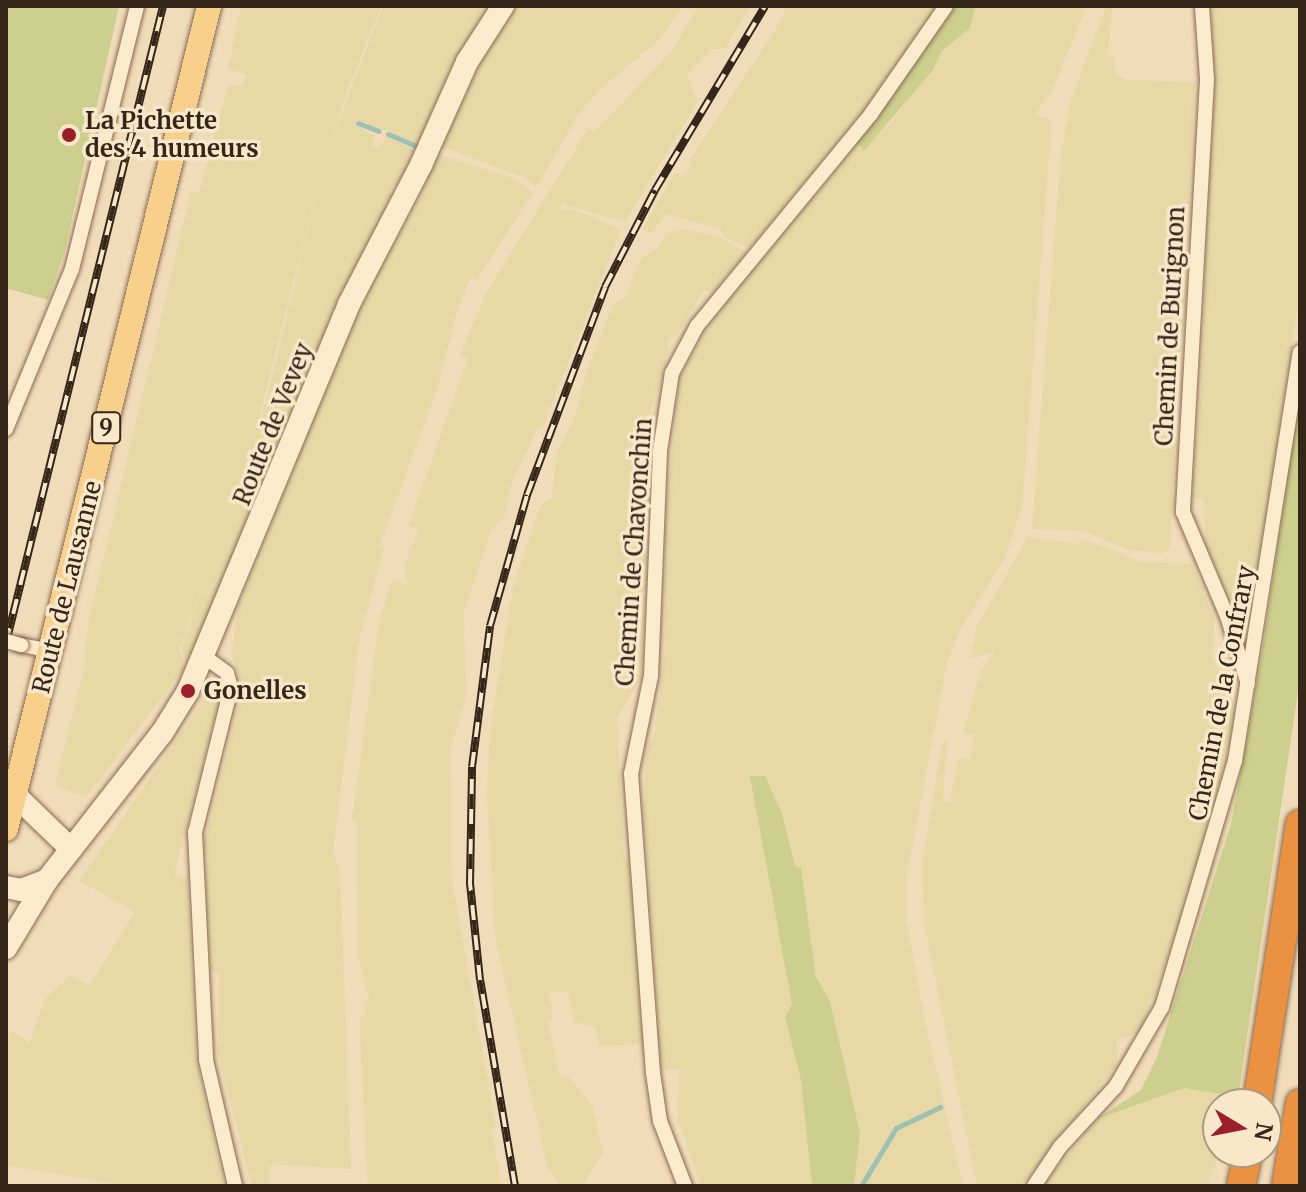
<!DOCTYPE html>
<html>
<head>
<meta charset="utf-8">
<style>
  body { margin:0 }
  #map { position:relative; width:1306px; height:1192px; overflow:hidden; background:#f1dcb9; font-family:Merriweather,serif }
  div>[style] { position:absolute }
  [style*='--x'] { left:calc(var(--x)*1px); top:calc(var(--y)*1px); width:calc(var(--w)*1px); rotate:calc(var(--a)*1deg) }
  .farmland>* { inset:0; background:#e7d8a6 }
  .green>* { inset:0; background:#cccf8d }
  .stream>* { height:5px; margin:-2.5px; padding:0 2.5px; transform-origin:2.5px; border-radius:2.5px; background:#9ec1b4 }
  .roads { filter:drop-shadow(0 0 2px #886b53) drop-shadow(0 0 2px #886b53) }
  .minor>* { height:14px; margin:-7px; padding:0 7px; transform-origin:7px; border-radius:7px; background:#fceacd }
  .secondary>* { height:22px; margin:-11px; padding:0 11px; transform-origin:11px; border-radius:11px; background:#fceacd }
  .primary>* { height:24px; margin:-12px; padding:0 12px; transform-origin:12px; border-radius:12px; background:#f9cf8c }
  .motorway>* { height:28px; margin:-14px; padding:0 14px; transform-origin:14px; border-radius:14px; background:#ea9241 }
  .rail>* { height:8px; margin-top:-4px; transform-origin:0; background:repeating-linear-gradient(90deg,#f8e7c9 0 15px,#362519 0 30px); box-sizing:border-box; border-block:2px solid #362519 }
  .bridges { filter:drop-shadow(0 0 2px #886b53) drop-shadow(0 0 2px #886b53) }
  .minor-bridge>* { height:14px; margin:-7px; padding:0 7px; transform-origin:7px; border-radius:7px; background:#fceacd }
  .dots>* { width:22px; height:22px; translate:-50% -50%; box-sizing:border-box; border:4px solid #f8e7c9; border-radius:50% }
  span { translate:-50% -50%; white-space:nowrap; text-align:center; line-height:1.15; -webkit-text-stroke:7px #f8e7c9; paint-order:stroke }
  .shield-label span { padding:2px 6px; background:#f8e7c9; border:2px solid; border-radius:6px; -webkit-text-stroke-width:0 }
  .shield-label { font-size:22px; color:#362519; font-weight:700 }
  .poi-label { font-size:24px; color:#362519; font-weight:700 }
  .left { translate:0 -50%; text-align:left }
  .street-label { font-size:24px; color:#362519 }
  .frame { position:absolute; inset:0; border:8px solid #362519; pointer-events:none }
  .north { position:absolute; left:1202px; top:1088px; width:80px; height:80px; box-sizing:border-box; background:#f8e7c9; border:2px solid #aa9983; border-radius:50%; rotate:100deg; font-size:22px; font-weight:700; line-height:32px; text-align:center; color:#362519 }
  .north::after { content:''; display:block; margin:auto; width:28px; height:36px; background:#9c1e29; clip-path:polygon(50% 0,100% 100%,50% 72%,0 100%) }
</style>
</head>
<body>
<div id="map">
  <div class="farmland">
    <div style="clip-path:polygon(evenodd,241px 6px,381px 6px,344px 100px,333px 136px,383px 6px,488px 6px,488px 11px,419px 144px,357px 120px,354px 124px,375px 136px,372px 145px,379px 149px,386px 136px,417px 151px,400px 186px,392px 186px,390px 191px,396px 195px,344px 290px,188px 668px,181px 648px,210px 567px,179px 648px,185px 667px,86px 797px,55px 785px,83px 672px,89px 619px,191px 192px,199px 193px,228px 85px,243px 85px,247px 75px,228px 69px,241px 6px,321px 173px,268px 394px,259px 423px,258px 422px,321px 173px)"></div>
    <div style="clip-path:polygon(515px 6px,683px 6px,658px 41px,596px 93px,578px 115px,537px 187px,523px 177px,441px 146px,490px 43px)"></div>
    <div style="clip-path:polygon(699px 6px,750px 6px,725px 49px,712px 49px,687px 74px,698px 101px,625px 222px,562px 204px,561px 210px,572px 209px,621px 229px,542px 429px,538px 428px,512px 482px,505px 516px,492px 529px,464px 613px,466px 697px,450px 750px,452px 880px,496px 1127px,492px 1128px,501px 1186px,368px 1186px,359px 1020px,366px 1014px,363px 1000px,369px 998px,358px 958px,357px 821px,352px 820px,379px 624px,392px 579px,407px 584px,405px 563px,419px 529px,408px 526px,468px 359px,460px 356px,486px 293px,588px 129px,595px 131px,670px 53px)"></div>
    <div style="clip-path:polygon(784px 6px,938px 6px,895px 73px,750px 247px,727px 239px,720px 229px,666px 214px,652px 233px,642px 230px,675px 172px,683px 176px,688px 172px,691px 158px,784px 16px)"></div>
    <div style="clip-path:polygon(975px 6px,1087px 6px,1052px 90px,1035px 115px,1052px 119px,1022px 506px,1006px 556px,961px 628px,947px 662px,906px 880px,906px 917px,923px 1012px,963px 1186px,854px 1186px,860px 1133px,830px 1001px,816px 977px,808px 916px,782px 814px,792px 1004px,785px 1017px,801px 1080px,812px 1186px,701px 1186px,678px 1120px,679px 1069px,661px 1070px,644px 805px,647px 748px,655px 733px,665px 649px,665px 527px,679px 379px,711px 321px,807px 200px,815px 198px,856px 140px,863px 150px,892px 122px,941px 52px,970px 28px)"></div>
    <div style="clip-path:polygon(1106px 6px,1127px 6px,1112px 9px,1108px 55px,1114px 57px,1115px 74px,1127px 80px,1195px 82px,1185px 266px,1189px 287px,1179px 359px,1170px 549px,1164px 553px,1129px 550px,1083px 531px,1032px 529px,1061px 153px,1071px 100px)"></div>
    <div style="clip-path:polygon(1213px 6px,1300px 6px,1300px 293px,1246px 643px,1207px 552px,1203px 499px,1192px 498px,1202px 378px)"></div>
    <div style="clip-path:polygon(436px 154px,510px 177px,533px 192px,477px 280px,471px 278px,458px 307px,437px 389px,380px 545px,384px 547px,359px 641px,333px 851px,340px 870px,351px 1169px,271px 1164px,269px 1186px,252px 1186px,218px 1054px,219px 973px,210px 970px,205px 892px,208px 858px,202px 851px,243px 688px,232px 654px,238px 607px,357px 308px,421px 197px)"></div>
    <div style="clip-path:polygon(683px 229px,717px 236px,747px 252px,712px 293px,704px 290px,678px 333px,666px 342px,669px 348px,649px 417px,642px 675px,617px 718px,624px 857px,629px 863px,645px 1044px,599px 1046px,596px 1028px,574px 1022px,568px 992px,549px 992px,553px 1018px,548px 1023px,560px 1077px,568px 1076px,593px 1107px,603px 1153px,582px 1186px,561px 1186px,548px 1169px,495px 938px,487px 797px,490px 730px,513px 588px,540px 506px,552px 496px,557px 452px,574px 419px,587px 371px,613px 304px,626px 296px,640px 259px,659px 247px,667px 234px)"></div>
    <div style="clip-path:polygon(1028px 537px,1078px 544px,1081px 538px,1141px 562px,1192px 564px,1214px 618px,1213px 657px,1235px 706px,1234px 721px,1212px 833px,1140px 1032px,1117px 1040px,1117px 1064px,1021px 1186px,977px 1186px,924px 922px,922px 865px,942px 742px,947px 741px,943px 801px,950px 803px,958px 758px,970px 759px,974px 734px,963px 733px,981px 671px,996px 651px,970px 659px,976px 628px)"></div>
    <div style="clip-path:polygon(217px 682px,223px 685px,174px 873px,187px 878px,196px 1058px,224px 1186px,128px 1186px,6px 1165px,6px 1046px,11px 1030px,29px 1043px,45px 999px,69px 976px,90px 985px,135px 912px,79px 881px)"></div>
    <div style="clip-path:polygon(1184px 1088px,1232px 1096px,1231px 1104px,1218px 1104px,1220px 1152px,1207px 1186px,1043px 1186px,1097px 1119px)"></div>
  </div>
  <div class="green">
    <div style="clip-path:polygon(6px 6px,119px 6px,65px 250px,48px 300px,6px 288px)"></div>
    <div style="clip-path:polygon(948px 6px,975px 6px,970px 28px,941px 52px,933px 70px,864px 151px,856px 140px)"></div>
    <div style="clip-path:polygon(1300px 388px,1300px 678px,1237px 1104px,1231px 1104px,1232px 1096px,1184px 1088px,1097px 1119px,1141px 1090px,1157px 1057px,1231px 824px,1263px 648px)"></div>
    <div style="clip-path:polygon(750px 776px,765px 776px,782px 814px,795px 866px,801px 868px,816px 977px,830px 1001px,860px 1133px,854px 1186px,812px 1186px,801px 1080px,785px 1017px,792px 1004px)"></div>
  </div>
  <div class="stream">
    <div style="--x:358;--y:123;--w:22;--a:21"></div>
    <div style="--x:388;--y:134;--w:33;--a:23"></div>
    <div style="--x:861;--y:1186;--w:68;--a:-58.9"></div>
    <div style="--x:896;--y:1128;--w:49;--a:-25.5"></div>
  </div>
  <div class="roads">
    <div class="minor">
      <div style="--x:1202;--y:6;--w:74;--a:86.1"></div>
      <div style="--x:1207;--y:80;--w:433;--a:93.2"></div>
      <div style="--x:1183;--y:512;--w:113;--a:67.1"></div>
      <div style="--x:1227;--y:616;--w:71;--a:72.8"></div>
      <div style="--x:6;--y:429;--w:173;--a:-67.6"></div>
      <div style="--x:72;--y:269;--w:271;--a:-76.1"></div>
      <div style="--x:21;--y:645;--w:33;--a:11"></div>
      <div style="--x:205;--y:657;--w:27;--a:36"></div>
      <div style="--x:227;--y:673;--w:16;--a:75"></div>
      <div style="--x:231;--y:688;--w:148;--a:104"></div>
      <div style="--x:195;--y:832;--w:228;--a:87.2"></div>
      <div style="--x:206;--y:1060;--w:129;--a:77"></div>
      <div style="--x:685;--y:1186;--w:70;--a:-111"></div>
      <div style="--x:660;--y:1121;--w:49;--a:-98.3"></div>
      <div style="--x:653;--y:1073;--w:300;--a:-94.2"></div>
      <div style="--x:631;--y:774;--w:100;--a:-78.5"></div>
      <div style="--x:651;--y:676;--w:225;--a:-87.7"></div>
      <div style="--x:660;--y:451;--w:79;--a:-81.3"></div>
      <div style="--x:672;--y:373;--w:53;--a:-62"></div>
      <div style="--x:697;--y:326;--w:274;--a:-50.6"></div>
      <div style="--x:871;--y:114;--w:131;--a:-55.2"></div>
      <div style="--x:1034;--y:1186;--w:47;--a:-56.3"></div>
      <div style="--x:1060;--y:1147;--w:83;--a:-47.4"></div>
      <div style="--x:1116;--y:1086;--w:91;--a:-59.8"></div>
      <div style="--x:1162;--y:1007;--w:257;--a:-73.5"></div>
      <div style="--x:1235;--y:761;--w:414;--a:-81"></div>
    </div>
    <div class="secondary">
      <div style="--x:15;--y:795;--w:78;--a:44"></div>
      <div style="--x:6;--y:887;--w:15;--a:11"></div>
      <div style="--x:21;--y:890;--w:28;--a:-21"></div>
      <div style="--x:6;--y:948;--w:79;--a:-58.9"></div>
      <div style="--x:47;--y:880;--w:187;--a:-52"></div>
      <div style="--x:162;--y:733;--w:49;--a:-58.2"></div>
      <div style="--x:188;--y:691;--w:419;--a:-67.4"></div>
      <div style="--x:349;--y:304;--w:157;--a:-62.6"></div>
      <div style="--x:421;--y:165;--w:113;--a:-65.9"></div>
      <div style="--x:467;--y:62;--w:67;--a:-57.3"></div>
    </div>
    <div class="primary">
      <div style="--x:6;--y:829;--w:848;--a:-76.14"></div>
    </div>
    <div class="motorway">
      <div style="--x:1257;--y:1104;--w:283;--a:-81.3"></div>
      <div style="--x:1241;--y:1186;--w:35;--a:-78"></div>
      <div style="--x:1286;--y:1186;--w:84;--a:-80.4"></div>
    </div>
  </div>
  <div class="rail">
    <div style="--x:6;--y:643;--w:656;--a:-76.15"></div>
    <div style="--x:515;--y:1186;--w:209;--a:-99.6"></div>
    <div style="--x:480;--y:980;--w:97;--a:-95.9"></div>
    <div style="--x:470;--y:884;--w:117;--a:-89"></div>
    <div style="--x:472;--y:767;--w:142;--a:-82.7"></div>
    <div style="--x:490;--y:626;--w:136;--a:-74.2"></div>
    <div style="--x:527;--y:495;--w:222;--a:-69.4"></div>
    <div style="--x:605;--y:287;--w:109;--a:-62.7"></div>
    <div style="--x:655;--y:190;--w:214;--a:-59.1"></div>
  </div>
  <div class="bridges">
    <div class="minor-bridge">
      <div style="--x:6;--y:641;--w:16;--a:15"></div>
    </div>
  </div>
  <div class="dots">
    <div style="left:69px;top:135px;background:#9c1e29"></div>
    <div style="left:188px;top:691px;background:#9c1e29"></div>
  </div>
  <div class="shield-label">
    <span style="left:106px;top:428px">9</span>
  </div>
  <div class="poi-label">
    <span class="left" style="left:85px;top:135px">La Pichette<br>des 4 humeurs</span>
    <span class="left" style="left:204px;top:691px">Gonelles</span>
  </div>
  <div class="street-label">
    <span style="left:1170px;top:326px;rotate:-87deg">Chemin de Burignon</span>
    <span style="left:273px;top:424px;rotate:-68deg">Route de Vevey</span>
    <span style="left:634px;top:552px;rotate:-86deg">Chemin de Chavonchin</span>
    <span style="left:67px;top:587px;rotate:-76deg">Route de Lausanne</span>
    <span style="left:1222px;top:693px;rotate:-79deg">Chemin de la Confrary</span>
  </div>
  <div class="frame"></div>
  <div class="north">N</div>
</div>
</body>
</html>
